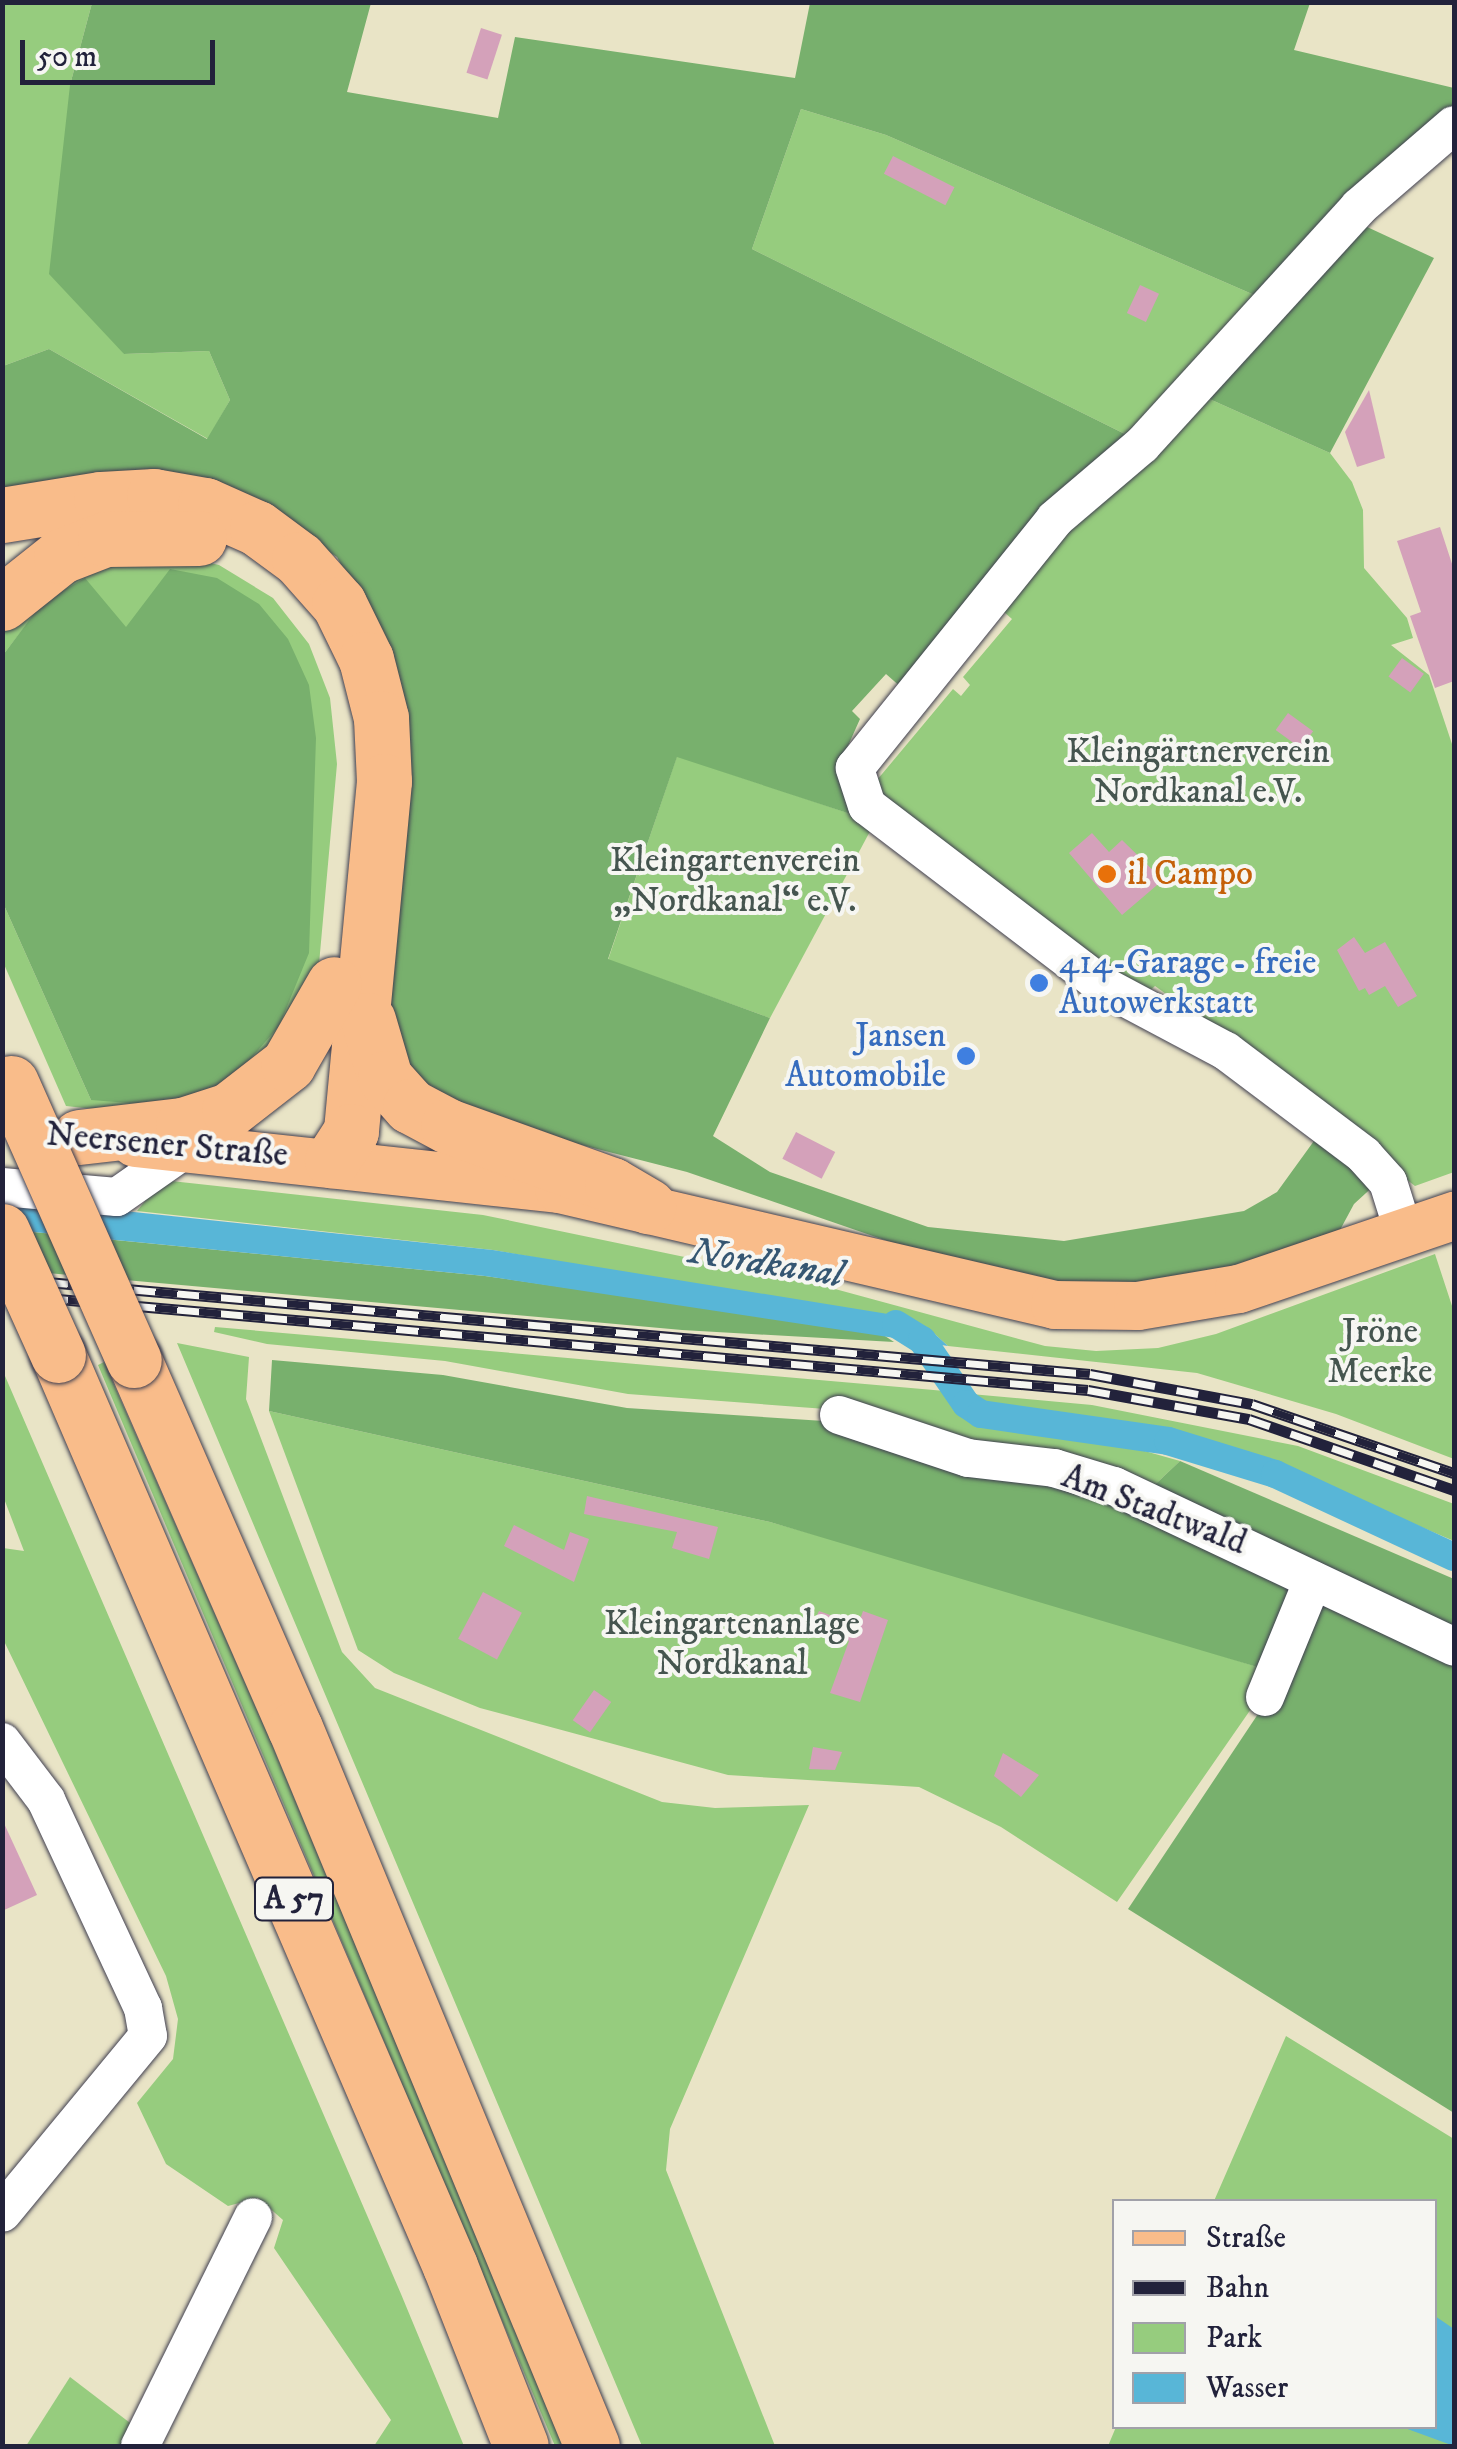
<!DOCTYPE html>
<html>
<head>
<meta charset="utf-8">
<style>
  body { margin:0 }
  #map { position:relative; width:1457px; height:2449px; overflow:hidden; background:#e9e4c6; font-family:"IM FELL DW Pica",serif }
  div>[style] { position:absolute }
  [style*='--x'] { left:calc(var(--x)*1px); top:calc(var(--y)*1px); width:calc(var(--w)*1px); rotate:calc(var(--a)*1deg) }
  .green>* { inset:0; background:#96cc7e }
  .forest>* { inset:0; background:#78b06d }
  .water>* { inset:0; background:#58b6d7 }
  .canal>* { height:28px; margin:-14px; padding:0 14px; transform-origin:14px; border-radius:14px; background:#58b6d7 }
  .building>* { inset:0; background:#d4a1ba; transform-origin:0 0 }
  .roads { filter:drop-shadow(0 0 2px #403f50) drop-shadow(0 0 2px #403f50) }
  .minor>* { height:38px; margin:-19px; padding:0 19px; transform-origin:19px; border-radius:19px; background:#fff }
  .major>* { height:48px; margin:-24px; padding:0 24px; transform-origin:24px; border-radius:24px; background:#f9bc8a }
  .highway>* { height:55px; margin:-27.5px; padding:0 27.5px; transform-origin:27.5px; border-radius:27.5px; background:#f9bc8a }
  .rail>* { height:11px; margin-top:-5.5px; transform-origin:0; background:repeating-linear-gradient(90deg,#f6f6f2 0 22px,#22223b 0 44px); box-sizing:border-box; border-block:2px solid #22223b }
  .bridges { filter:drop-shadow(0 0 2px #403f50) drop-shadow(0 0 2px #403f50) }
  .highway-bridge>* { height:55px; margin:-27.5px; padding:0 27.5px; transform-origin:27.5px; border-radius:27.5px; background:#f9bc8a }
  .dots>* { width:28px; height:28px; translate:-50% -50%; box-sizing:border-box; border:5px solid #f6f6f2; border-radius:50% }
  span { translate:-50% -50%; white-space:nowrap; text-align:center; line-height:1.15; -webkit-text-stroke:8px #f6f6f2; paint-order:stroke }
  .shield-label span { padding:2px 8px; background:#f6f6f2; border:2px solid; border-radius:8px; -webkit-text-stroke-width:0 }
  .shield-label { font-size:32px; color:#22223b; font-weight:700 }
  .park-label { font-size:35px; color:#45554f }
  .food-label { font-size:35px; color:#c56008 }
  .left { translate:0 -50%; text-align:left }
  .shop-label { font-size:35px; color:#366cbe }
  .right { translate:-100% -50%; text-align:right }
  .street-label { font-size:35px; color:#22223b }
  .water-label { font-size:38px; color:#355672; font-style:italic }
  .frame { position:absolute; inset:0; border:5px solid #22223b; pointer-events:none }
  .legend { position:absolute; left:1112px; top:2199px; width:325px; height:230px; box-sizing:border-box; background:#f6f6f2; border:2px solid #a1a1a9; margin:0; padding:12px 18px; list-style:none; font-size:30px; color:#22223b }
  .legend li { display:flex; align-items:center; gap:20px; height:50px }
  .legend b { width:50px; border:2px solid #a1a1a9 }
  .scale { position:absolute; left:20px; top:40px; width:195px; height:45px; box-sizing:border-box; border:5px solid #22223b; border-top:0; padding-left:12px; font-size:30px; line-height:35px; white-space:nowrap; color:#22223b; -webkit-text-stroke:8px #f6f6f2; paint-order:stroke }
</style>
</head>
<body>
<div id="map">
  <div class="green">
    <div style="clip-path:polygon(2px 3px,92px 3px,70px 85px,124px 354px,209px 351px,230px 400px,208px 439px,49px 349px,3px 366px)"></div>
    <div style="clip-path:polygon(801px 109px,886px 135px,1259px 297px,1139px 441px,752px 249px)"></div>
    <div style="clip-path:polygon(1196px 393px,1330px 453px,1352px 482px,1363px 510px,1364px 568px,1407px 618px,1413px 638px,1391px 645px,1429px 675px,1454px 750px,1454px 1172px,1415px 1186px,1166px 994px,1155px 986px,1143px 997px,867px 792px,953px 689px,961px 696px,970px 685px,963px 677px,1012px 619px,996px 605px)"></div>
    <div style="clip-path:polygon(158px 551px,219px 565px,273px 598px,309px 644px,330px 698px,337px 764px,319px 964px,250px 1079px,139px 1114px,66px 1106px,3px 962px,3px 903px,91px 1100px,126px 628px,42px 604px,3px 655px,3px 628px,96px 559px)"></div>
    <div style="clip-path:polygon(677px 756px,875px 822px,770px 1018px,608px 960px)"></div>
    <div style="clip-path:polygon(162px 1180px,483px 1215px,824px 1286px,1045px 1346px,1096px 1351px,1158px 1348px,1216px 1334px,1435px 1254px,1454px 1312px,1454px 1459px,1336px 1414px,1197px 1373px,948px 1346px,927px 1327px,493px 1250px,137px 1211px)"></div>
    <div style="clip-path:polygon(215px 1327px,945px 1391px,962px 1415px,981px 1424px,1088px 1435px,1180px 1461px,1145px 1494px,839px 1410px,628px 1394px,445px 1361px,267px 1344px,214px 1332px)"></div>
    <div style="clip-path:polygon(177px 1343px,249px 1357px,246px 1399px,342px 1652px,375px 1688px,662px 1802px,715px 1808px,809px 1805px,670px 2129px,666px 2170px,775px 2446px,642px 2446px)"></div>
    <div style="clip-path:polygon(104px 1362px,268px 1735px,564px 2446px,555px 2446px,98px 1365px)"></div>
    <div style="clip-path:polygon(2px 1369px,401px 2294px,464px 2446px,374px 2446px,391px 2420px,274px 2248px,283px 2220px,258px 2198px,228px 2206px,166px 2164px,137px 2103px,173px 2059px,178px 2019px,166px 1976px,3px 1639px,3px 1548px,24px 1551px,3px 1496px)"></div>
    <div style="clip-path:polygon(971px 1394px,1092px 1405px,1298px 1446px,1454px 1504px,1454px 1541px,1238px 1449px,1087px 1417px,997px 1408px)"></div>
    <div style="clip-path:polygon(269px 1411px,770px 1522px,1018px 1592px,1264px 1669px,1260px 1696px,1117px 1902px,1001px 1827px,919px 1787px,728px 1775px,480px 1708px,394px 1673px,358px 1650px)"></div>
    <div style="clip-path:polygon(1286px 2036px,1454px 2139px,1454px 2446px,1108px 2446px,1116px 2427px,1434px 2426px,1434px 2202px,1214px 2201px)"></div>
    <div style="clip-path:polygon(70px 2377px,138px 2429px,129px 2446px,26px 2446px)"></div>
  </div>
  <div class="forest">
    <div style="clip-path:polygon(92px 3px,371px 3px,347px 92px,498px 118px,515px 37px,795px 78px,810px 3px,1310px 3px,1294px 50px,1454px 88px,1454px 117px,1259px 297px,886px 135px,801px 109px,752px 249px,1139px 441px,902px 688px,886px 674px,852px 711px,860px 719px,843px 757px,875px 822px,677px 757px,608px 959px,770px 1018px,713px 1136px,770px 1172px,928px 1227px,1064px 1241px,1244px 1211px,1277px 1192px,1319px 1134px,1378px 1182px,1354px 1204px,1340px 1230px,1243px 1266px,1152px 1282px,1052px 1284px,960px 1266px,687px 1172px,527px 1131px,454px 1102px,409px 1071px,386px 1032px,392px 660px,337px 557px,240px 494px,3px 499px,3px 366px,49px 349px,207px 439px,230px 400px,209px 351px,124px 354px,49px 274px,70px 85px)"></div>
    <div style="clip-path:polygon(1352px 220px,1434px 258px,1330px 453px,1196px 393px)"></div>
    <div style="clip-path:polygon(170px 569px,217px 578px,259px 604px,288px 639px,309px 685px,316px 738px,309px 953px,279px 1026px,225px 1088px,155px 1105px,91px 1100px,3px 903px,3px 655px,42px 603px,85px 578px,126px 627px)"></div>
    <div style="clip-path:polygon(2px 1229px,485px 1276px,879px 1332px,894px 1342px,682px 1330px,3px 1269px)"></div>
    <div style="clip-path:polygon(272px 1360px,443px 1375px,627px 1408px,824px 1421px,1050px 1475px,1300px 1585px,1264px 1669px,770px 1522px,269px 1411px)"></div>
    <div style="clip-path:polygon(1180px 1461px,1454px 1579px,1454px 1638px,1145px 1494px)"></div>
    <div style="clip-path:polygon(1334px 1597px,1454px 1654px,1454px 2113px,1128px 1909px,1268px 1699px,1317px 1604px)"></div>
  </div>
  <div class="water">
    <div style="clip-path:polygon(2px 1198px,493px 1250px,888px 1314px,927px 1327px,948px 1346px,485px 1276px,3px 1229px)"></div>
    <div style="clip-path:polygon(1435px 2316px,1454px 2329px,1454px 2446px,1402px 2427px,1434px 2426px)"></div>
  </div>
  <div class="canal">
    <div style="--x:896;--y:1324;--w:31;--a:32"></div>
    <div style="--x:922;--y:1340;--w:78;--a:55.5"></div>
    <div style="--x:966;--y:1404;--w:18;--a:34"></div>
    <div style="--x:981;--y:1414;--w:189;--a:8.2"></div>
    <div style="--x:1168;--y:1441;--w:112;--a:17.1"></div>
    <div style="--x:1275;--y:1474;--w:197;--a:24.9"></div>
  </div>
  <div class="building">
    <div style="left:481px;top:28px;width:22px;height:47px;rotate:18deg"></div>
    <div style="left:893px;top:156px;width:69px;height:20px;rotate:27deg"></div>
    <div style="left:1140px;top:285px;width:21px;height:31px;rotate:25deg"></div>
    <div style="clip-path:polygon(1369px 390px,1385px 458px,1357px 467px,1345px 432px)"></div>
    <div style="clip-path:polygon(1440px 527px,1454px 570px,1454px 681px,1435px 688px,1410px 616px,1421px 612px,1397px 541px)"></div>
    <div style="left:1402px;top:658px;width:27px;height:23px;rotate:36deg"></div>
    <div style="left:1288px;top:713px;width:31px;height:21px;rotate:36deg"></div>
    <div style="clip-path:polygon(1092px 833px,1109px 852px,1122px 840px,1163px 880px,1122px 915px,1069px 853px)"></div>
    <div style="clip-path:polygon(1354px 937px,1365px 953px,1385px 942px,1417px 996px,1398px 1007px,1385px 986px,1369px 995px,1365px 988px,1359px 991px,1337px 950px)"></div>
    <div style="left:796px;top:1132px;width:44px;height:30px;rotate:27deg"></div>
    <div style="clip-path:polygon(587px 1496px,718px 1527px,709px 1559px,672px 1548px,677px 1532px,584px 1514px)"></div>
    <div style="clip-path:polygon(514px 1525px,564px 1550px,570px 1532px,589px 1539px,574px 1582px,504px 1546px)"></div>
    <div style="left:483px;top:1592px;width:44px;height:53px;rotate:28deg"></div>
    <div style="clip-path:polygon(819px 1611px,858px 1625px,863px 1611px,888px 1620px,860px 1702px,830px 1693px,849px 1641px,814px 1622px)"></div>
    <div style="left:594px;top:1690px;width:21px;height:37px;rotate:35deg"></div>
    <div style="clip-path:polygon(813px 1747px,842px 1752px,835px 1770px,809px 1769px)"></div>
    <div style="clip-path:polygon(1003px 1753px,1039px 1775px,1021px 1797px,994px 1776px)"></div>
    <div style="clip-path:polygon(2px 1819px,37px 1895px,2px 1911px)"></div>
  </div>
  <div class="roads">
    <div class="minor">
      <div style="--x:2;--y:1187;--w:115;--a:5"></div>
      <div style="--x:117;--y:1197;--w:85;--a:-35"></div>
      <div style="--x:1404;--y:1233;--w:53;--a:-107.4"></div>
      <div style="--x:1388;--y:1182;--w:36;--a:-132"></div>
      <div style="--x:1364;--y:1155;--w:173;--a:-143"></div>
      <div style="--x:1226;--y:1051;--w:140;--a:-152"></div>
      <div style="--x:1102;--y:985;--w:295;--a:-142.7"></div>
      <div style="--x:867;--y:806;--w:40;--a:-108"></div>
      <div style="--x:855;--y:768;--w:319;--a:-51.2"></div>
      <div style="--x:1055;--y:519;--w:114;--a:-40.4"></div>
      <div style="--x:1142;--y:445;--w:322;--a:-47.6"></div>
      <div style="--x:1359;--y:207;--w:125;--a:-40.8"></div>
      <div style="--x:839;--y:1415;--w:136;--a:18.4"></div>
      <div style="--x:968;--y:1458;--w:87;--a:6.6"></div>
      <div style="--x:1054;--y:1468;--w:63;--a:16.7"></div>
      <div style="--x:1114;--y:1486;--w:376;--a:25.3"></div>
      <div style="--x:1265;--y:1697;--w:126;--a:-67.7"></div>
      <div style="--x:2;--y:1742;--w:73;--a:52.8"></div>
      <div style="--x:46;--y:1800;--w:230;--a:65"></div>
      <div style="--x:143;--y:2008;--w:28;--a:80"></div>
      <div style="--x:148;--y:2036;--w:229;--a:129.5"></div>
      <div style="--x:140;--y:2446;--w:255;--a:-63.7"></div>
    </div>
    <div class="major">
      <div style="--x:135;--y:1143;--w:426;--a:6.2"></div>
      <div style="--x:559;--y:1189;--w:509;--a:13.16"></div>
      <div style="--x:1055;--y:1305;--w:83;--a:0.7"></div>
      <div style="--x:1138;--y:1306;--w:102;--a:-9.6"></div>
      <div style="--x:1239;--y:1289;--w:227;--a:-18.8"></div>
    </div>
    <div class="highway">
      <div style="--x:2;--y:515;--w:100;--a:-9.2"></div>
      <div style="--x:101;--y:499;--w:53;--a:-3.2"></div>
      <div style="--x:154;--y:496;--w:52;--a:10"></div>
      <div style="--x:205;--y:505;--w:57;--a:23.9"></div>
      <div style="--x:257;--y:528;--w:52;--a:36.4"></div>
      <div style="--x:299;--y:559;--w:60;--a:48.4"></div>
      <div style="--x:339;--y:604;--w:61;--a:63.9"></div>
      <div style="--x:366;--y:659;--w:61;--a:75.7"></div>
      <div style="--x:381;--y:718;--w:63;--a:87.3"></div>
      <div style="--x:384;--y:781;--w:352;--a:95.4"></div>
      <div style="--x:351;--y:1131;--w:35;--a:123"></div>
      <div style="--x:2;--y:603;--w:75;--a:-38.5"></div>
      <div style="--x:61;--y:556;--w:47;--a:-21.1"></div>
      <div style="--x:105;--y:539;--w:94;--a:-0.6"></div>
      <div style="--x:368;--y:1020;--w:60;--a:73.7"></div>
      <div style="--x:385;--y:1078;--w:38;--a:48"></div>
      <div style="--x:410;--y:1106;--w:43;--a:27.8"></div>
      <div style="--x:448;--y:1126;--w:174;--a:19.8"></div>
      <div style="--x:612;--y:1185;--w:42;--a:30.3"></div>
      <div style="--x:79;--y:1137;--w:105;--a:-6.6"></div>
      <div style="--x:183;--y:1125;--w:48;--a:-18.1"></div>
      <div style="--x:229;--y:1110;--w:75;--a:-37.9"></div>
      <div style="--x:288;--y:1064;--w:92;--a:-60.1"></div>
      <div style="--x:58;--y:1355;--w:992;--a:66.72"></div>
      <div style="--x:450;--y:2266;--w:193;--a:68.5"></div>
      <div style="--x:134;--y:1360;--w:402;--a:66.4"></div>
      <div style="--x:295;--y:1728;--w:777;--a:67.53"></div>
    </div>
  </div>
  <div class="rail">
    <div style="--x:2;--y:1278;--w:1092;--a:5.04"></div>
    <div style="--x:1090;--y:1374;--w:165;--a:10.5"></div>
    <div style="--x:1252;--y:1404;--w:213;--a:18.9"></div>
    <div style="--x:2;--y:1294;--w:1090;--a:5.05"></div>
    <div style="--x:1088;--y:1390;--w:164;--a:10.2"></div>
    <div style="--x:1249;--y:1419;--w:217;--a:19.1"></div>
  </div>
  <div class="bridges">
    <div class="highway-bridge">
      <div style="--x:11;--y:1083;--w:303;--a:66.1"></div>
      <div style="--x:2;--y:1231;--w:136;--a:65.7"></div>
    </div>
  </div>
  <div class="dots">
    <div style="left:1107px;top:874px;background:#e8710a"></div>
    <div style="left:1039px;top:983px;background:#3f7fe0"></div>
    <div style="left:966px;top:1056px;background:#3f7fe0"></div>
  </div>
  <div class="shield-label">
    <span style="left:294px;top:1899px">A 57</span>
  </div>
  <div class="park-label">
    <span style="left:1198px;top:772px">Kleingärtnerverein<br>Nordkanal e.V.</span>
    <span style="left:735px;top:881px">Kleingartenverein<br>„Nordkanal“ e.V.</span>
    <span style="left:1380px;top:1352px">Jröne<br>Meerke</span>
    <span style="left:732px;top:1644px">Kleingartenanlage<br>Nordkanal</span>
  </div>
  <div class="food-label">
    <span class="left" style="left:1127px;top:874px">il Campo</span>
  </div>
  <div class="shop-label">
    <span class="left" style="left:1059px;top:983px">414-Garage - freie<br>Autowerkstatt</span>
    <span class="right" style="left:946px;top:1056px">Jansen<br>Automobile</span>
  </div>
  <div class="street-label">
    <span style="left:167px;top:1145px;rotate:5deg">Neersener Straße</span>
    <span style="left:1154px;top:1510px;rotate:21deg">Am Stadtwald</span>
  </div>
  <div class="water-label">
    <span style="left:766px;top:1264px;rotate:9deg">Nordkanal</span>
  </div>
  <div class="frame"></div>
  <ul class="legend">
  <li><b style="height:12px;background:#f9bc8a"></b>Straße</li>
  <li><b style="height:12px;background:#22223b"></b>Bahn</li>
  <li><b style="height:28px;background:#96cc7e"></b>Park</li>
  <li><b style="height:28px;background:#58b6d7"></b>Wasser</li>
  </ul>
  <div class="scale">50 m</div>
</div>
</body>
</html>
